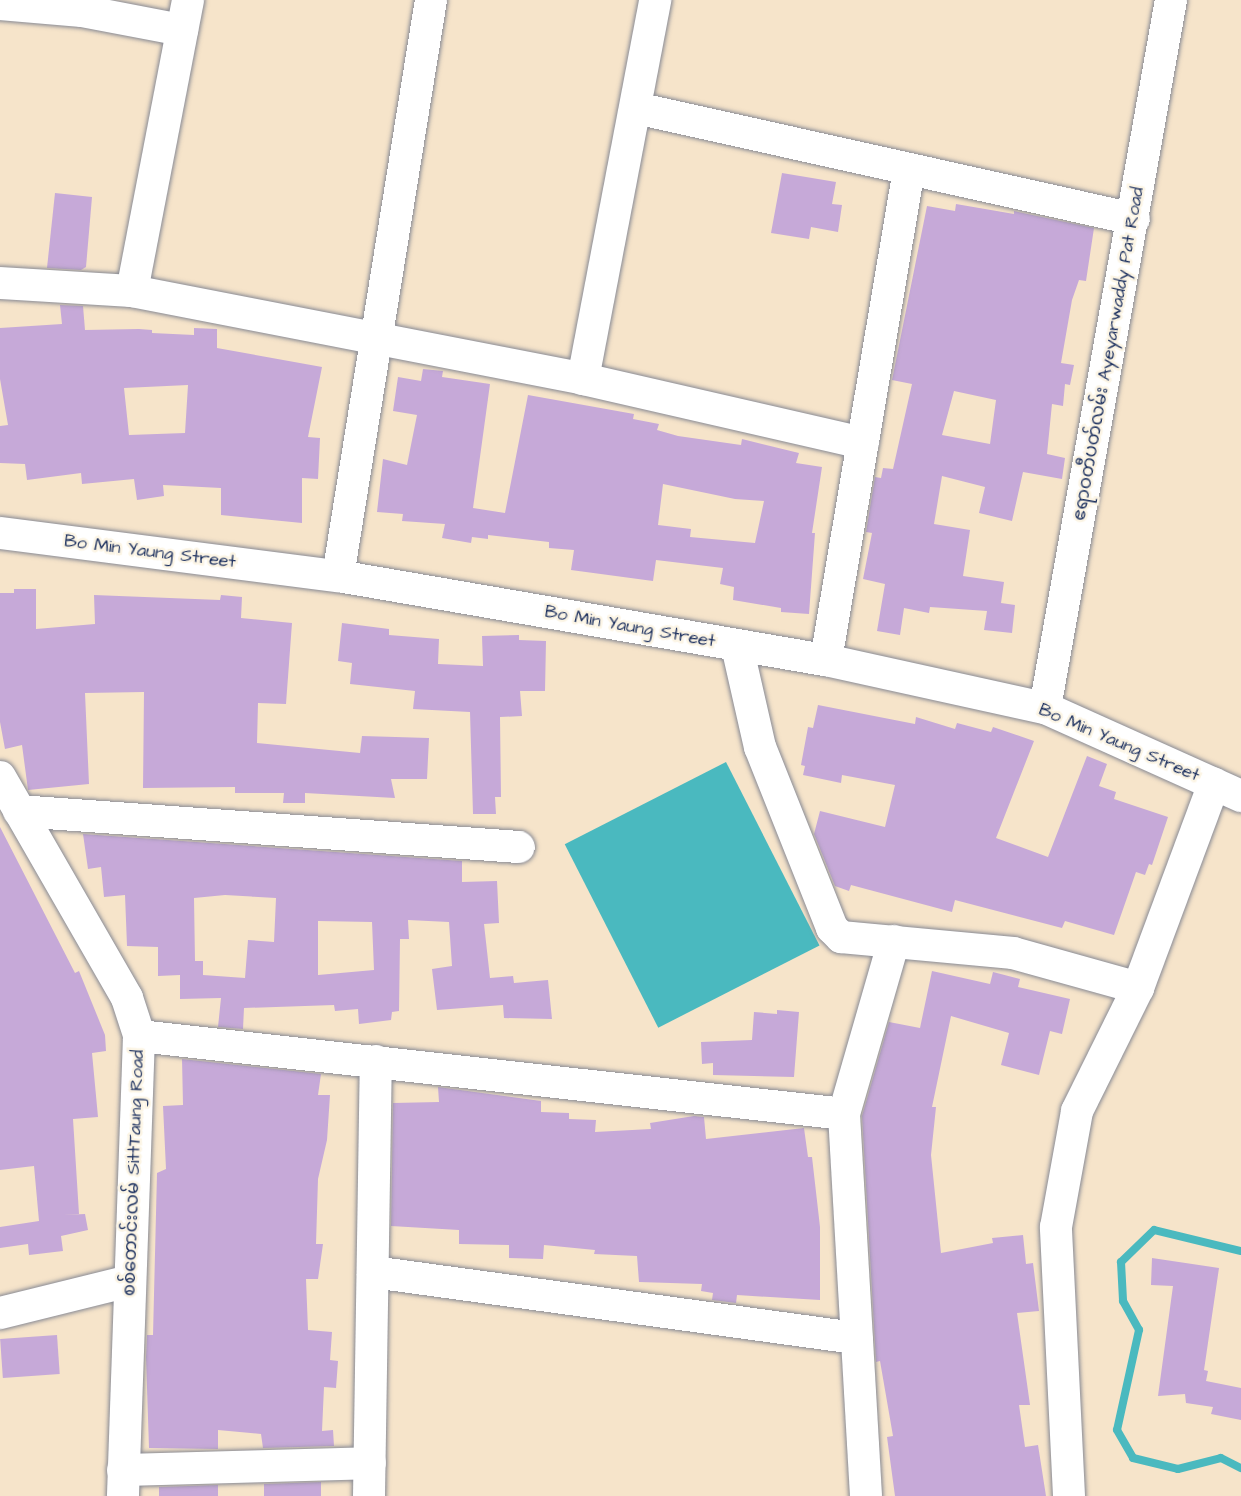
<!DOCTYPE html>
<html>
<head>
<meta charset="utf-8">
<style>
  body { margin:0 }
  #map { position:relative; width:1241px; height:1496px; overflow:hidden; background:#f6e4ca; font-family:"Architects Daughter","Noto Sans Myanmar",sans-serif }
  div>[style] { position:absolute }
  [style*='--x'] { left:calc(var(--x)*1px); top:calc(var(--y)*1px); width:calc(var(--w)*1px); rotate:calc(var(--a)*1deg) }
  .water>* { inset:0; background:#4ab9bf; transform-origin:0 0 }
  .stream>* { height:8px; margin:-4px; padding:0 4px; transform-origin:4px; border-radius:4px; background:#4ab9bf }
  .building>* { inset:0; background:#c6a9d8; transform-origin:0 0 }
  .roads { filter:drop-shadow(0 0 2px #888a94) drop-shadow(0 0 2px #888a94) }
  .minor>* { height:32px; margin:-16px; padding:0 16px; transform-origin:16px; border-radius:16px; background:#fff }
  span { translate:-50% -50%; white-space:nowrap; text-align:center; line-height:1.15; -webkit-text-stroke:5px #fcf5e5; paint-order:stroke }
  .street-label { font-size:18px; color:#1b2f5e }
</style>
</head>
<body>
<div id="map">
  <div class="water">
    <div style="left:726px;top:762px;width:206px;height:181px;rotate:63deg"></div>
  </div>
  <div class="stream">
    <div style="--x:1241;--y:1251;--w:89;--a:-166.4"></div>
    <div style="--x:1154;--y:1230;--w:46;--a:135.9"></div>
    <div style="--x:1121;--y:1262;--w:39;--a:87"></div>
    <div style="--x:1123;--y:1301;--w:33;--a:61"></div>
    <div style="--x:1139;--y:1330;--w:102;--a:102.4"></div>
    <div style="--x:1117;--y:1430;--w:32;--a:60"></div>
    <div style="--x:1133;--y:1458;--w:46;--a:13.7"></div>
    <div style="--x:1178;--y:1469;--w:44;--a:-14.3"></div>
    <div style="--x:1221;--y:1458;--w:22;--a:27"></div>
  </div>
  <div class="building">
    <div style="clip-path:polygon(782px 173px,836px 182px,832px 204px,842px 205px,838px 232px,811px 227px,809px 239px,771px 233px)"></div>
    <div style="clip-path:polygon(55px 193px,92px 197px,86px 267px,81px 270px,47px 268px)"></div>
    <div style="clip-path:polygon(evenodd,956px 204px,1014px 214px,1014px 211px,1094px 228px,1086px 281px,1079px 280px,1072px 300px,1061px 363px,1074px 365px,1070px 385px,1065px 384px,1063px 406px,1052px 404px,1047px 454px,1065px 458px,1062px 479px,1023px 472px,1012px 521px,979px 513px,985px 487px,942px 476px,934px 524px,970px 530px,963px 576px,1004px 582px,1001px 603px,1015px 605px,1012px 633px,984px 630px,987px 611px,930px 607px,929px 613px,904px 608px,900px 635px,877px 631px,885px 584px,863px 579px,872px 533px,866px 532px,875px 477px,881px 478px,883px 468px,893px 469px,912px 384px,892px 380px,927px 206px,955px 211px,956px 204px,954px 391px,996px 400px,990px 444px,942px 435px,954px 391px)"></div>
    <div style="clip-path:polygon(evenodd,60px 305px,83px 306px,85px 330px,139px 329px,152px 330px,152px 333px,194px 335px,194px 328px,217px 329px,217px 348px,322px 367px,308px 437px,320px 438px,318px 479px,302px 478px,302px 523px,221px 515px,221px 488px,163px 485px,164px 496px,137px 500px,134px 479px,82px 484px,81px 473px,27px 480px,25px 464px,0 463px,0 426px,8px 425px,0 379px,0 328px,62px 324px,60px 305px,188px 385px,185px 433px,129px 435px,124px 388px,188px 385px)"></div>
    <div style="clip-path:polygon(evenodd,423px 369px,443px 371px,442px 377px,490px 384px,473px 508px,505px 513px,528px 395px,634px 414px,633px 419px,659px 424px,657px 430px,678px 436px,741px 445px,742px 439px,799px 453px,796px 463px,822px 467px,812px 533px,815px 533px,809px 614px,781px 612px,781px 608px,733px 600px,734px 587px,720px 584px,723px 568px,656px 560px,653px 581px,571px 570px,574px 550px,549px 548px,549px 542px,488px 535px,488px 539px,472px 537px,471px 543px,442px 538px,445px 524px,402px 521px,403px 514px,377px 512px,383px 459px,407px 465px,417px 415px,393px 411px,398px 377px,421px 381px,423px 369px,663px 484px,735px 499px,764px 501px,755px 543px,690px 537px,691px 529px,658px 525px,663px 484px)"></div>
    <div style="clip-path:polygon(14px 589px,36px 589px,36px 629px,95px 624px,94px 595px,220px 600px,221px 595px,242px 597px,241px 618px,292px 623px,286px 704px,258px 703px,257px 743px,360px 753px,362px 736px,429px 738px,427px 779px,391px 779px,395px 798px,305px 793px,305px 803px,283px 803px,284px 793px,235px 793px,235px 787px,143px 788px,144px 692px,85px 693px,89px 784px,28px 790px,22px 745px,5px 749px,0 722px,0 593px,14px 593px)"></div>
    <div style="clip-path:polygon(342px 623px,389px 629px,389px 635px,439px 639px,438px 664px,483px 666px,482px 636px,519px 635px,519px 640px,546px 641px,545px 691px,520px 691px,522px 716px,500px 717px,501px 797px,495px 797px,496px 814px,473px 814px,470px 712px,413px 709px,415px 691px,350px 684px,352px 663px,338px 661px)"></div>
    <div style="clip-path:polygon(818px 705px,915px 724px,916px 717px,955px 729px,957px 723px,991px 732px,993px 727px,1034px 741px,996px 838px,1048px 857px,1087px 756px,1107px 764px,1099px 786px,1116px 792px,1114px 799px,1168px 817px,1152px 865px,1149px 864px,1145px 875px,1136px 872px,1114px 935px,1065px 921px,1062px 928px,955px 900px,952px 912px,851px 885px,849px 891px,835px 886px,814px 834px,820px 811px,885px 827px,895px 785px,842px 775px,841px 783px,803px 775px,805px 766px,801px 765px,808px 727px,813px 728px)"></div>
    <div style="clip-path:polygon(0 827px,75px 973px,79px 971px,105px 1035px,106px 1051px,92px 1053px,98px 1117px,73px 1119px,79px 1214px,63px 1215px,85px 1214px,88px 1230px,61px 1236px,63px 1251px,29px 1255px,28px 1244px,0 1248px,0 1227px,39px 1221px,34px 1166px,0 1170px)"></div>
    <div style="clip-path:polygon(evenodd,83px 834px,462px 861px,462px 882px,497px 881px,499px 923px,484px 924px,490px 978px,513px 976px,514px 983px,548px 980px,552px 1019px,504px 1018px,503px 1005px,437px 1010px,432px 969px,452px 966px,449px 922px,408px 920px,409px 939px,400px 939px,399px 1011px,392px 1012px,391px 1020px,359px 1024px,358px 1009px,335px 1011px,334px 1005px,244px 1008px,243px 1029px,218px 1027px,221px 998px,180px 999px,180px 975px,158px 976px,158px 947px,127px 946px,125px 895px,104px 897px,101px 867px,88px 869px,83px 834px,225px 895px,276px 898px,274px 942px,248px 940px,245px 978px,203px 975px,203px 961px,195px 961px,194px 898px,225px 895px,83px 834px,318px 921px,372px 922px,374px 970px,318px 975px,318px 921px)"></div>
    <div style="clip-path:polygon(932px 971px,990px 984px,993px 972px,1020px 979px,1018px 987px,1070px 999px,1062px 1034px,1050px 1031px,1039px 1075px,1001px 1065px,1009px 1033px,951px 1016px,932px 1107px,936px 1107px,931px 1155px,941px 1253px,993px 1243px,992px 1238px,1023px 1235px,1026px 1264px,1033px 1263px,1039px 1311px,1017px 1313px,1030px 1405px,1019px 1405px,1025px 1447px,1038px 1445px,1046px 1496px,895px 1496px,887px 1437px,893px 1436px,880px 1361px,876px 1362px,862px 1116px,889px 1022px,920px 1028px)"></div>
    <div style="clip-path:polygon(777px 1010px,799px 1012px,794px 1077px,713px 1075px,713px 1063px,702px 1064px,701px 1042px,752px 1040px,754px 1012px,777px 1014px)"></div>
    <div style="clip-path:polygon(182px 1059px,321px 1074px,318px 1095px,330px 1095px,327px 1140px,318px 1179px,316px 1244px,323px 1244px,318px 1279px,306px 1279px,308px 1330px,332px 1332px,330px 1360px,338px 1361px,336px 1388px,324px 1387px,322px 1431px,333px 1430px,334px 1446px,263px 1448px,261px 1434px,218px 1430px,218px 1449px,149px 1448px,146px 1357px,147px 1335px,153px 1335px,157px 1173px,166px 1169px,163px 1106px,183px 1105px)"></div>
    <div style="clip-path:polygon(438px 1087px,541px 1101px,541px 1112px,569px 1113px,569px 1119px,596px 1120px,595px 1132px,651px 1129px,650px 1123px,694px 1116px,704px 1117px,706px 1139px,804px 1128px,808px 1157px,812px 1157px,820px 1227px,820px 1300px,737px 1295px,736px 1303px,712px 1300px,713px 1293px,701px 1291px,702px 1284px,639px 1282px,637px 1256px,594px 1254px,595px 1250px,544px 1245px,543px 1259px,509px 1258px,509px 1245px,459px 1244px,459px 1230px,391px 1226px,393px 1103px,439px 1102px)"></div>
    <div style="clip-path:polygon(1152px 1258px,1219px 1268px,1204px 1370px,1208px 1371px,1206px 1381px,1241px 1388px,1241px 1420px,1211px 1414px,1213px 1407px,1186px 1403px,1185px 1394px,1158px 1396px,1173px 1286px,1151px 1285px)"></div>
    <div style="left:57px;top:1335px;width:39px;height:57px;rotate:86deg"></div>
    <div style="clip-path:polygon(321px 1482px,321px 1496px,264px 1496px,264px 1484px)"></div>
    <div style="clip-path:polygon(218px 1485px,218px 1496px,159px 1496px,159px 1487px)"></div>
  </div>
  <div class="roads">
    <div class="minor">
      <div style="--x:0;--y:4;--w:82;--a:4.9"></div>
      <div style="--x:82;--y:11;--w:102;--a:10.8"></div>
      <div style="--x:636;--y:108;--w:510;--a:12.57"></div>
      <div style="--x:0;--y:283;--w:132;--a:3.5"></div>
      <div style="--x:132;--y:291;--w:460;--a:11"></div>
      <div style="--x:583;--y:379;--w:287;--a:12.9"></div>
      <div style="--x:132;--y:291;--w:296;--a:-79.1"></div>
      <div style="--x:583;--y:379;--w:386;--a:-79.2"></div>
      <div style="--x:0;--y:533;--w:341;--a:7.3"></div>
      <div style="--x:338;--y:576;--w:495;--a:9.8"></div>
      <div style="--x:826;--y:660;--w:224;--a:12.4"></div>
      <div style="--x:1045;--y:708;--w:215;--a:24.2"></div>
      <div style="--x:338;--y:576;--w:583;--a:-80.83"></div>
      <div style="--x:737;--y:646;--w:104;--a:77.2"></div>
      <div style="--x:760;--y:747;--w:195;--a:68.3"></div>
      <div style="--x:832;--y:928;--w:13;--a:45"></div>
      <div style="--x:841;--y:937;--w:173;--a:5.3"></div>
      <div style="--x:1013;--y:953;--w:130;--a:15.6"></div>
      <div style="--x:826;--y:660;--w:498;--a:-80.4"></div>
      <div style="--x:1045;--y:708;--w:719;--a:-79.91"></div>
      <div style="--x:0;--y:777;--w:255;--a:60.1"></div>
      <div style="--x:127;--y:998;--w:40;--a:72"></div>
      <div style="--x:139;--y:1036;--w:460;--a:92"></div>
      <div style="--x:19;--y:811;--w:501;--a:4.12"></div>
      <div style="--x:139;--y:1036;--w:709;--a:6.31"></div>
      <div style="--x:373;--y:1272;--w:488;--a:7.8"></div>
      <div style="--x:0;--y:1313;--w:133;--a:-13.9"></div>
      <div style="--x:123;--y:1470;--w:247;--a:-1.6"></div>
      <div style="--x:369;--y:1496;--w:435;--a:-89.1"></div>
      <div style="--x:866;--y:1496;--w:383;--a:-93.3"></div>
      <div style="--x:844;--y:1114;--w:180;--a:-73.9"></div>
      <div style="--x:1069;--y:1496;--w:269;--a:-92.8"></div>
      <div style="--x:1056;--y:1227;--w:118;--a:-79.7"></div>
      <div style="--x:1077;--y:1111;--w:137;--a:-63.6"></div>
      <div style="--x:1138;--y:988;--w:218;--a:-69.6"></div>
    </div>
  </div>
  <div class="street-label">
    <span style="left:1109px;top:354px;rotate:-80deg">ဧရာဝတီပတ်လမ်း Ayeyarwaddy Pat Road</span>
    <span style="left:150px;top:552px;rotate:7deg">Bo Min Yaung Street</span>
    <span style="left:630px;top:627px;rotate:10deg">Bo Min Yaung Street</span>
    <span style="left:1119px;top:743px;rotate:23deg">Bo Min Yaung Street</span>
    <span style="left:134px;top:1173px;rotate:-88deg">စစ်တောင်းလမ် SittTaung Road</span>
  </div>
</div>
</body>
</html>
